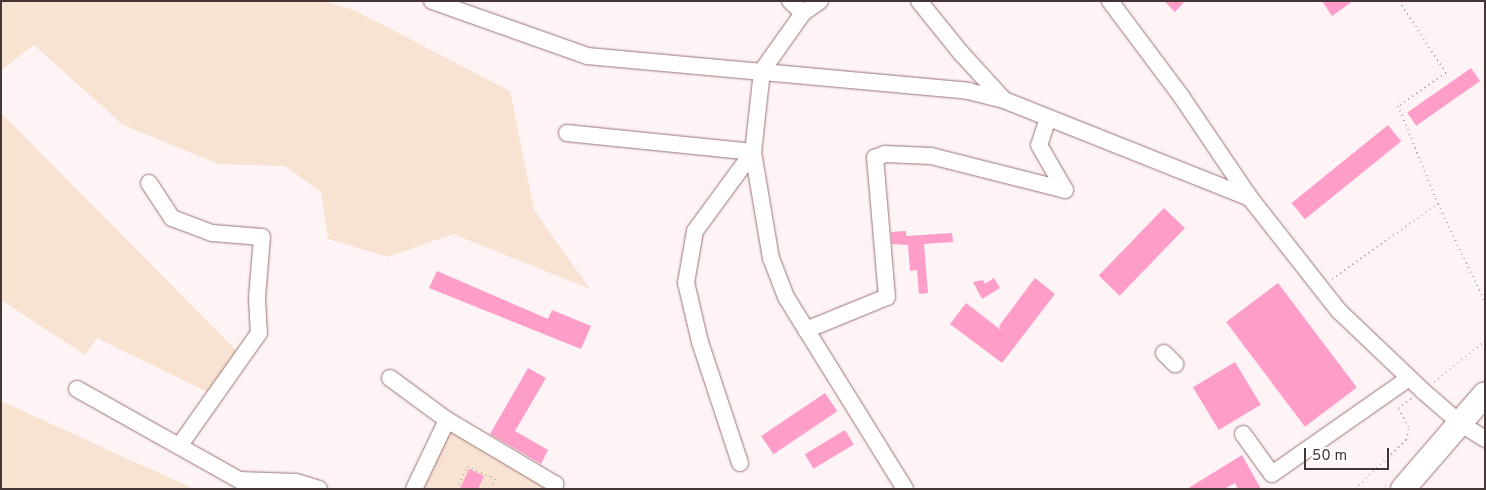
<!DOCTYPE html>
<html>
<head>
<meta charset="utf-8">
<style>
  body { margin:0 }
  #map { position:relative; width:1486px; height:490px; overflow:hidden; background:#fef4f5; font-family:Overpass,sans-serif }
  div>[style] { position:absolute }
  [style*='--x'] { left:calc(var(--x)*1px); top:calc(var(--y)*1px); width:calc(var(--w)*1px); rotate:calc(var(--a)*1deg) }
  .green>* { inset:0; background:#f8e3d2 }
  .building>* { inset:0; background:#fd9dc8; transform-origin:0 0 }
  .path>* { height:2px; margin-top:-1px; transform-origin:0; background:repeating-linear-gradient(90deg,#b9acad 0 1px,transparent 0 5px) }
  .roads { filter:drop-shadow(0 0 1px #9a7375) drop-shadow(0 0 1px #9a7375) }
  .minor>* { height:16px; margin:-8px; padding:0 8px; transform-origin:8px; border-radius:8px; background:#fff }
  .highway>* { height:24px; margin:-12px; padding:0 12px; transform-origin:12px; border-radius:12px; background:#fff }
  span { translate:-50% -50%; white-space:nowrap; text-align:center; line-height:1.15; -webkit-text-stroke:4.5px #fff; paint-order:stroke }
  .frame { position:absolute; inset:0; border:2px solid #463536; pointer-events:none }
  .scale { position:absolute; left:1304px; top:448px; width:85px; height:22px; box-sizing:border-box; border:2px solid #463536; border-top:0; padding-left:6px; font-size:15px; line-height:18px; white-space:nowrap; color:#463536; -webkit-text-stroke:4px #fff; paint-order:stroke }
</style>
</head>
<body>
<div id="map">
  <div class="green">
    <div style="clip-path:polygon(1px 1px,324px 1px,354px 10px,510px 91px,534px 210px,590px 289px,453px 234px,388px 257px,328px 239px,321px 192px,285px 166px,218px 164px,123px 125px,34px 45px,1px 70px)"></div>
    <div style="clip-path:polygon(1px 113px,238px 352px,207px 392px,97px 338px,85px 355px,1px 300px)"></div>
    <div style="clip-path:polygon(1px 401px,194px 489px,1px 489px)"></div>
    <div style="clip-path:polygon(450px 429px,549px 489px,421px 489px)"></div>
  </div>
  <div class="building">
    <div style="clip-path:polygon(1164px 1px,1185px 1px,1175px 12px)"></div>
    <div style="clip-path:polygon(1322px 1px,1353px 1px,1332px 16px)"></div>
    <div style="left:1471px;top:68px;width:16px;height:78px;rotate:55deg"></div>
    <div style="left:1388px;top:125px;width:21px;height:124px;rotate:51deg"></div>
    <div style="left:1164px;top:208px;width:29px;height:94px;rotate:44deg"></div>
    <div style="clip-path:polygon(906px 231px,906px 236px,952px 233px,953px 242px,924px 244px,928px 293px,919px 294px,917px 270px,910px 271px,908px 245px,892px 244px,891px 232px)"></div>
    <div style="clip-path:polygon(437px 271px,548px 319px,552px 310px,591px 326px,581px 349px,429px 288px)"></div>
    <div style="clip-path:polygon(994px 278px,1000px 288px,982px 299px,973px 282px,983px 280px,985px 284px)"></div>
    <div style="clip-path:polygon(1035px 278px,1055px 294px,1002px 363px,950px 324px,966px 303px,1001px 330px,999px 326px)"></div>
    <div style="left:1278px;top:283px;width:131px;height:65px;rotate:53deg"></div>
    <div style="left:1235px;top:362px;width:50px;height:49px;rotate:59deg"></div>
    <div style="clip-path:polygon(528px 368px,546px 378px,515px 431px,548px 450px,541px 464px,490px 434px)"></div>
    <div style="left:825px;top:393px;width:22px;height:77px;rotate:56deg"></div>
    <div style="left:845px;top:430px;width:17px;height:47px;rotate:59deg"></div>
    <div style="clip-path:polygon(1242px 455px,1261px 489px,1238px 489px,1235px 483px,1224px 489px,1187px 489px)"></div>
    <div style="clip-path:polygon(469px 469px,484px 476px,478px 489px,460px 489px)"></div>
  </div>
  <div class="path">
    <div style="--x:1399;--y:1;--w:86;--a:56.9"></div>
    <div style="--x:1446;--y:73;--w:58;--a:145.5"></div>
    <div style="--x:1398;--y:106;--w:106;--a:67.8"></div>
    <div style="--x:1438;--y:204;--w:109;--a:64.4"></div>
    <div style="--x:1332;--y:279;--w:130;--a:-35.3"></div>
    <div style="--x:1434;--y:382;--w:65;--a:-38.8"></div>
    <div style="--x:457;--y:489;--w:24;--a:-66"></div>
    <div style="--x:467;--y:467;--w:30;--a:23"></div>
    <div style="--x:495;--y:479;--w:11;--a:112"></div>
    <div style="--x:1355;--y:489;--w:71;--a:-43.9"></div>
    <div style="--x:1406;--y:440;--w:13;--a:-77"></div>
    <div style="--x:1409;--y:427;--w:22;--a:-120"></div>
    <div style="--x:1398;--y:408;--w:17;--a:-36"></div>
    <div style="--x:1381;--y:489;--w:6;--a:-39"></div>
  </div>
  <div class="roads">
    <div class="minor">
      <div style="--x:432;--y:1;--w:164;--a:19.5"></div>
      <div style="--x:587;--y:56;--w:383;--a:5.2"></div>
      <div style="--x:968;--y:91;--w:37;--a:14"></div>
      <div style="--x:1004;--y:100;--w:265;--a:21.7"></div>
      <div style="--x:790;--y:1;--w:18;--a:43"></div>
      <div style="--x:820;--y:1;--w:21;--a:145"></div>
      <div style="--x:803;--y:13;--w:71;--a:125.3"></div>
      <div style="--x:762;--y:71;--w:81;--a:96.3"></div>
      <div style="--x:753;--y:152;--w:108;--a:80.4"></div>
      <div style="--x:771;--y:258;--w:42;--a:69"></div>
      <div style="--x:786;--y:297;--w:226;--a:58.2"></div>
      <div style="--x:919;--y:1;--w:67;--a:51.1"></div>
      <div style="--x:961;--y:53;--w:64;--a:47.5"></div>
      <div style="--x:1110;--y:1;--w:119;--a:53.2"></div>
      <div style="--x:1181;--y:96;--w:123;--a:55.9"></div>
      <div style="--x:1250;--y:198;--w:144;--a:51.8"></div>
      <div style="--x:1339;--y:311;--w:116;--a:43.6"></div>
      <div style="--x:1423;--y:391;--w:50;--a:41"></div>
      <div style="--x:1461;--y:424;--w:28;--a:32"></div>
      <div style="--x:1048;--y:118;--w:28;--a:108"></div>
      <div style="--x:1039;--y:145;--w:52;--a:60"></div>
      <div style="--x:567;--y:133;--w:187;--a:5.8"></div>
      <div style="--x:149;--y:183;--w:42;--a:56.7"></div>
      <div style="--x:172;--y:218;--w:43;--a:20.6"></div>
      <div style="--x:212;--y:233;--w:50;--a:4.6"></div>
      <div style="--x:262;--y:237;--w:61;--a:94.7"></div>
      <div style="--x:257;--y:298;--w:35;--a:87"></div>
      <div style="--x:259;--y:333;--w:137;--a:125.2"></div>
      <div style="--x:806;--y:330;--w:87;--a:-22.2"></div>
      <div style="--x:887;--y:297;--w:140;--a:-94.9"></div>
      <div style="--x:875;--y:158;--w:11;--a:-22"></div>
      <div style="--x:885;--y:154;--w:46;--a:2.5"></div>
      <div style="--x:931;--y:156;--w:138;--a:14.2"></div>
      <div style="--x:1164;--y:353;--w:16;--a:45"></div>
      <div style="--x:390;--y:378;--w:71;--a:36.4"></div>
      <div style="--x:447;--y:420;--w:126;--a:30.7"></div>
      <div style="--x:555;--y:484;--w:5;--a:90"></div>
      <div style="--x:77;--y:389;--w:186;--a:29.3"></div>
      <div style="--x:239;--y:480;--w:57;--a:2"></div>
      <div style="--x:296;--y:482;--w:24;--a:17"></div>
      <div style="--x:1243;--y:434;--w:49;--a:54.1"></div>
      <div style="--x:1272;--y:474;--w:167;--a:-35"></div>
      <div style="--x:740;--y:463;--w:127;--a:-108.3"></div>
      <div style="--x:700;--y:342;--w:61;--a:-103.3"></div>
      <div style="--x:686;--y:283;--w:53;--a:-80.2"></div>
      <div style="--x:695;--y:231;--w:98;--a:-53.7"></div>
      <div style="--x:414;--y:489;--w:76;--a:-64.4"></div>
    </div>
    <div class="highway">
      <div style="--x:1403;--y:489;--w:125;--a:-49.2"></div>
    </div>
  </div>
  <div class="frame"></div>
  <div class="scale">50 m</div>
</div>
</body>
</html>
